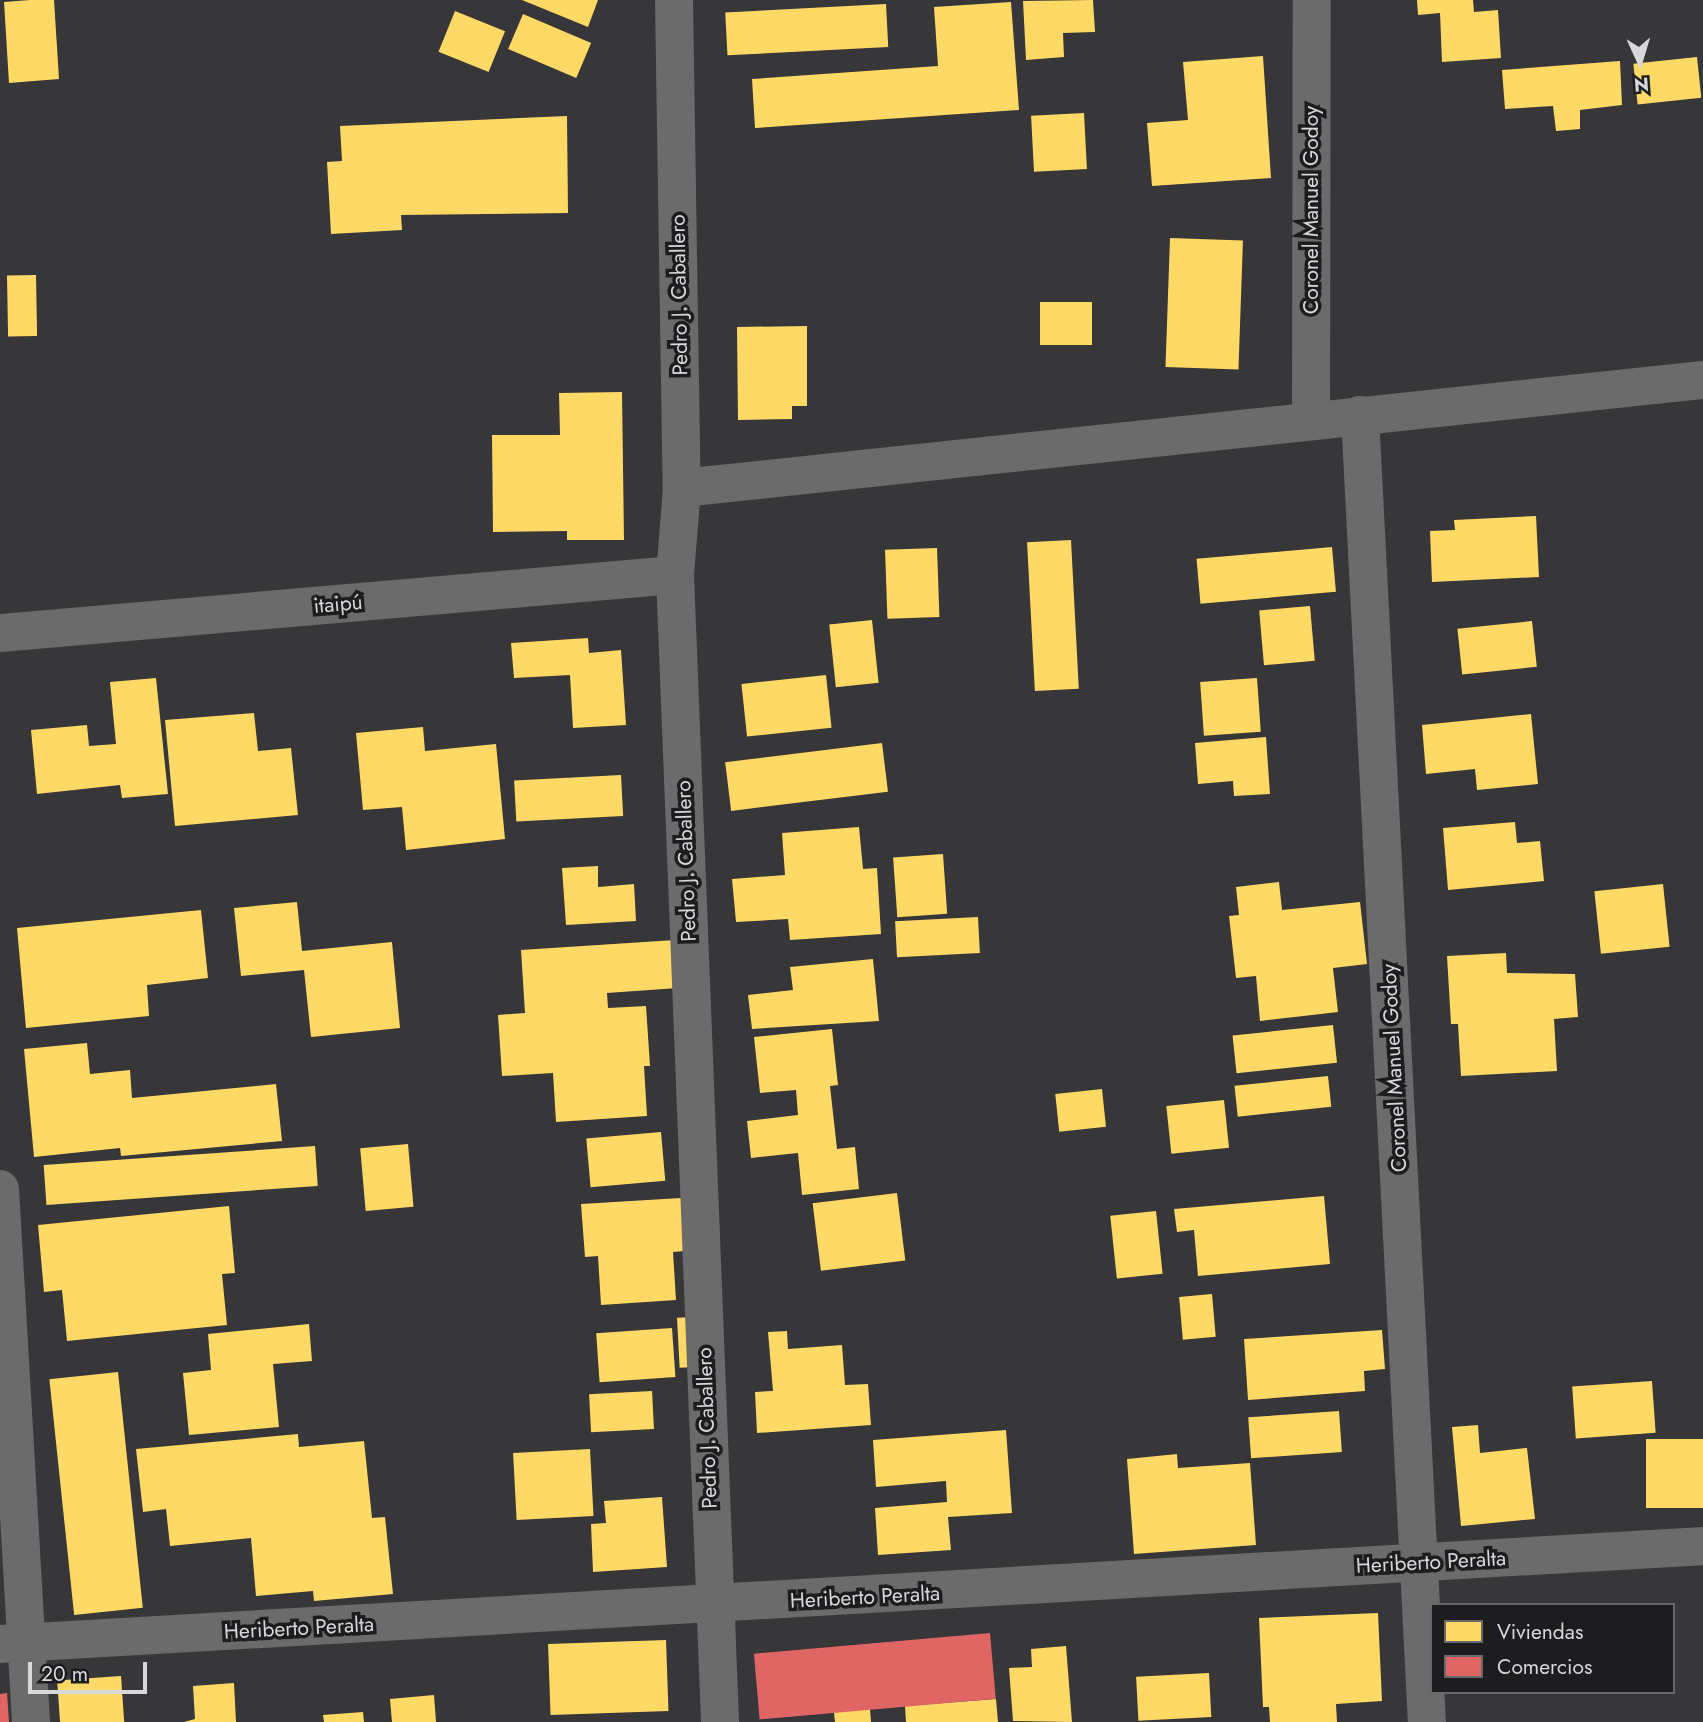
<!DOCTYPE html>
<html>
<head>
<meta charset="utf-8">
<style>
  body { margin:0 }
  #map { position:relative; width:1703px; height:1722px; overflow:hidden; background:#373638; font-family:Jost,sans-serif }
  div>[style] { position:absolute }
  [style*='--x'] { left:calc(var(--x)*1px); top:calc(var(--y)*1px); width:calc(var(--w)*1px); rotate:calc(var(--a)*1deg) }
  .homes>* { inset:0; background:#ffd966; transform-origin:0 0 }
  .shops>* { inset:0; background:#e06666; transform-origin:0 0 }
  .street>* { height:38px; margin:-19px; padding:0 19px; transform-origin:19px; border-radius:19px; background:#6b6b6b }
  span { translate:-50% -50%; white-space:nowrap; text-align:center; line-height:1.15; -webkit-text-stroke:7px #1d1d1f; paint-order:stroke }
  .street-label { font-size:21px; color:#d8d7da }
  .legend { position:absolute; left:1430px; top:1603px; width:245px; height:91px; box-sizing:border-box; background:#1d1d1f; border:2px solid #68676a; margin:0; padding:9px 12px; list-style:none; font-size:21px; color:#d8d7da }
  .legend li { display:flex; align-items:center; gap:14px; height:35px }
  .legend b { width:35px; border:2px solid #68676a }
  .north { position:absolute; left:1605px; top:28px; width:70px; height:70px; -webkit-text-stroke:5px #1d1d1f; paint-order:stroke; rotate:176deg; font-size:19px; font-weight:700; line-height:28px; text-align:center; color:#d8d7da }
  .north::after { content:''; display:block; margin:auto; width:24px; height:32px; background:#d8d7da; clip-path:polygon(50% 0,100% 100%,50% 72%,0 100%) }
  .scale { position:absolute; left:28px; top:1662px; width:119px; height:32px; box-sizing:border-box; border:4px solid #d8d7da; border-top:0; padding-left:9px; font-size:21px; line-height:24px; white-space:nowrap; color:#d8d7da; -webkit-text-stroke:5px #1d1d1f; paint-order:stroke }
</style>
</head>
<body>
<div id="map">
  <div class="homes">
    <div style="clip-path:polygon(30px 0,54px 0,59px 79px,9px 83px,4px 2px)"></div>
    <div style="clip-path:polygon(522px 0,598px 0,588px 27px)"></div>
    <div style="clip-path:polygon(1093px 0,1095px 32px,1063px 33px,1064px 57px,1026px 60px,1023px 1px)"></div>
    <div style="clip-path:polygon(1417px 0,1473px 0,1474px 12px,1498px 10px,1501px 58px,1442px 62px,1440px 13px,1418px 15px)"></div>
    <div style="clip-path:polygon(1011px 2px,1019px 110px,755px 128px,752px 79px,938px 66px,934px 7px)"></div>
    <div style="left:886px;top:4px;width:43px;height:161px;rotate:87deg"></div>
    <div style="left:455px;top:11px;width:54px;height:44px;rotate:22deg"></div>
    <div style="left:523px;top:14px;width:74px;height:38px;rotate:23deg"></div>
    <div style="clip-path:polygon(1263px 56px,1271px 178px,1152px 186px,1147px 123px,1188px 120px,1183px 62px)"></div>
    <div style="left:1697px;top:57px;width:41px;height:64px;rotate:84deg"></div>
    <div style="clip-path:polygon(1620px 61px,1622px 105px,1580px 110px,1580px 129px,1556px 131px,1553px 106px,1505px 109px,1502px 70px)"></div>
    <div style="left:1084px;top:113px;width:56px;height:53px;rotate:87deg"></div>
    <div style="clip-path:polygon(567px 116px,568px 213px,401px 215px,402px 230px,331px 234px,327px 162px,342px 161px,340px 126px)"></div>
    <div style="left:1170px;top:238px;width:73px;height:129px;rotate:2deg"></div>
    <div style="left:36px;top:275px;width:61px;height:29px;rotate:89deg"></div>
    <div style="left:1040px;top:302px;width:52px;height:43px"></div>
    <div style="clip-path:polygon(807px 326px,807px 406px,792px 406px,792px 419px,738px 420px,737px 327px)"></div>
    <div style="clip-path:polygon(622px 392px,624px 540px,567px 540px,567px 531px,493px 532px,492px 435px,560px 435px,559px 393px)"></div>
    <div style="clip-path:polygon(1536px 516px,1539px 577px,1432px 582px,1430px 531px,1455px 530px,1454px 520px)"></div>
    <div style="left:1071px;top:540px;width:149px;height:44px;rotate:87deg"></div>
    <div style="left:1332px;top:547px;width:45px;height:136px;rotate:85deg"></div>
    <div style="left:937px;top:548px;width:69px;height:52px;rotate:88deg"></div>
    <div style="left:1310px;top:606px;width:55px;height:51px;rotate:85deg"></div>
    <div style="left:872px;top:620px;width:63px;height:43px;rotate:84deg"></div>
    <div style="left:1532px;top:621px;width:46px;height:75px;rotate:84deg"></div>
    <div style="clip-path:polygon(588px 638px,589px 653px,621px 650px,626px 725px,573px 728px,570px 675px,514px 678px,511px 643px)"></div>
    <div style="left:826px;top:675px;width:53px;height:85px;rotate:84deg"></div>
    <div style="clip-path:polygon(156px 678px,168px 794px,122px 798px,120px 785px,37px 794px,31px 730px,87px 725px,89px 746px,116px 744px,110px 682px)"></div>
    <div style="left:1257px;top:678px;width:54px;height:57px;rotate:86deg"></div>
    <div style="clip-path:polygon(254px 713px,258px 751px,291px 748px,298px 815px,175px 826px,165px 720px)"></div>
    <div style="clip-path:polygon(1531px 714px,1538px 784px,1477px 790px,1475px 769px,1426px 774px,1422px 725px)"></div>
    <div style="clip-path:polygon(423px 727px,425px 751px,496px 744px,505px 839px,406px 850px,402px 807px,363px 810px,356px 733px)"></div>
    <div style="clip-path:polygon(1266px 737px,1270px 794px,1234px 796px,1233px 781px,1198px 784px,1195px 743px)"></div>
    <div style="left:882px;top:743px;width:49px;height:158px;rotate:83deg"></div>
    <div style="left:621px;top:775px;width:41px;height:107px;rotate:87deg"></div>
    <div style="clip-path:polygon(1515px 822px,1517px 843px,1540px 841px,1544px 881px,1448px 890px,1443px 828px)"></div>
    <div style="clip-path:polygon(859px 827px,863px 869px,877px 868px,881px 934px,790px 940px,788px 919px,736px 922px,732px 879px,785px 875px,782px 833px)"></div>
    <div style="left:943px;top:854px;width:60px;height:50px;rotate:86deg"></div>
    <div style="clip-path:polygon(598px 866px,598px 887px,634px 884px,636px 921px,566px 925px,562px 868px)"></div>
    <div style="clip-path:polygon(1279px 882px,1282px 910px,1360px 902px,1367px 964px,1333px 968px,1338px 1012px,1260px 1021px,1256px 976px,1236px 978px,1229px 916px,1239px 915px,1236px 887px)"></div>
    <div style="left:1663px;top:884px;width:63px;height:69px;rotate:84deg"></div>
    <div style="clip-path:polygon(297px 902px,302px 951px,392px 942px,400px 1028px,311px 1037px,304px 970px,241px 976px,234px 908px)"></div>
    <div style="clip-path:polygon(201px 910px,208px 978px,147px 985px,149px 1016px,26px 1028px,17px 928px)"></div>
    <div style="left:978px;top:917px;width:36px;height:83px;rotate:87deg"></div>
    <div style="clip-path:polygon(675px 940px,678px 988px,607px 993px,608px 1008px,646px 1006px,650px 1066px,644px 1066px,647px 1116px,556px 1122px,553px 1073px,502px 1076px,498px 1015px,525px 1013px,521px 950px)"></div>
    <div style="clip-path:polygon(1506px 953px,1507px 973px,1575px 974px,1578px 1017px,1554px 1019px,1557px 1071px,1461px 1076px,1458px 1024px,1451px 1024px,1447px 956px)"></div>
    <div style="clip-path:polygon(873px 959px,879px 1021px,752px 1029px,748px 995px,793px 990px,790px 967px)"></div>
    <div style="left:1333px;top:1025px;width:38px;height:101px;rotate:84deg"></div>
    <div style="clip-path:polygon(832px 1029px,838px 1085px,830px 1086px,837px 1149px,855px 1147px,859px 1189px,802px 1195px,798px 1153px,751px 1158px,747px 1121px,798px 1115px,796px 1090px,760px 1093px,754px 1037px)"></div>
    <div style="clip-path:polygon(87px 1043px,90px 1074px,130px 1070px,132px 1098px,276px 1084px,282px 1141px,121px 1156px,120px 1148px,34px 1157px,24px 1049px)"></div>
    <div style="left:1328px;top:1076px;width:31px;height:94px;rotate:84deg"></div>
    <div style="left:1102px;top:1089px;width:38px;height:47px;rotate:84deg"></div>
    <div style="left:1224px;top:1100px;width:48px;height:58px;rotate:84deg"></div>
    <div style="left:661px;top:1132px;width:49px;height:75px;rotate:85deg"></div>
    <div style="left:408px;top:1144px;width:63px;height:48px;rotate:85deg"></div>
    <div style="left:315px;top:1146px;width:40px;height:272px;rotate:86deg"></div>
    <div style="left:897px;top:1193px;width:68px;height:85px;rotate:83deg"></div>
    <div style="clip-path:polygon(1324px 1196px,1330px 1264px,1198px 1276px,1194px 1230px,1177px 1232px,1174px 1209px)"></div>
    <div style="clip-path:polygon(681px 1198px,684px 1251px,673px 1252px,676px 1300px,601px 1305px,598px 1256px,585px 1257px,581px 1204px)"></div>
    <div style="clip-path:polygon(229px 1206px,235px 1273px,222px 1274px,227px 1325px,67px 1341px,62px 1290px,44px 1292px,38px 1225px)"></div>
    <div style="left:1156px;top:1211px;width:63px;height:46px;rotate:84deg"></div>
    <div style="left:1212px;top:1294px;width:43px;height:33px;rotate:85deg"></div>
    <div style="left:693px;top:1317px;width:50px;height:16px;rotate:87deg"></div>
    <div style="clip-path:polygon(309px 1324px,312px 1361px,273px 1364px,279px 1427px,189px 1435px,183px 1373px,211px 1370px,208px 1334px)"></div>
    <div style="left:672px;top:1328px;width:49px;height:76px;rotate:86deg"></div>
    <div style="clip-path:polygon(1382px 1330px,1385px 1369px,1364px 1371px,1365px 1391px,1248px 1400px,1244px 1339px)"></div>
    <div style="clip-path:polygon(787px 1331px,788px 1349px,842px 1345px,845px 1385px,868px 1384px,871px 1425px,757px 1433px,755px 1392px,773px 1391px,768px 1332px)"></div>
    <div style="left:118px;top:1372px;width:237px;height:69px;rotate:84deg"></div>
    <div style="left:1652px;top:1381px;width:52px;height:80px;rotate:86deg"></div>
    <div style="left:652px;top:1391px;width:38px;height:63px;rotate:87deg"></div>
    <div style="left:1339px;top:1411px;width:41px;height:91px;rotate:86deg"></div>
    <div style="clip-path:polygon(1478px 1425px,1480px 1453px,1527px 1448px,1535px 1519px,1461px 1526px,1452px 1427px)"></div>
    <div style="clip-path:polygon(1006px 1430px,1012px 1513px,948px 1517px,951px 1550px,878px 1555px,875px 1508px,947px 1502px,946px 1481px,876px 1487px,873px 1440px)"></div>
    <div style="clip-path:polygon(298px 1434px,299px 1447px,364px 1441px,372px 1518px,385px 1517px,393px 1594px,314px 1601px,313px 1591px,256px 1596px,251px 1538px,170px 1546px,166px 1509px,143px 1512px,136px 1449px)"></div>
    <div style="left:1703px;top:1439px;width:69px;height:57px;rotate:90deg"></div>
    <div style="left:590px;top:1449px;width:67px;height:77px;rotate:87deg"></div>
    <div style="clip-path:polygon(1177px 1454px,1178px 1468px,1250px 1463px,1256px 1545px,1134px 1554px,1127px 1459px)"></div>
    <div style="clip-path:polygon(662px 1497px,667px 1567px,593px 1572px,591px 1524px,606px 1523px,604px 1501px)"></div>
    <div style="clip-path:polygon(1378px 1613px,1382px 1701px,1336px 1704px,1337px 1722px,1270px 1722px,1269px 1707px,1263px 1707px,1259px 1618px)"></div>
    <div style="left:666px;top:1640px;width:71px;height:118px;rotate:88deg"></div>
    <div style="clip-path:polygon(1066px 1646px,1072px 1722px,1013px 1721px,1009px 1668px,1032px 1667px,1031px 1649px)"></div>
    <div style="left:1209px;top:1673px;width:44px;height:73px;rotate:87deg"></div>
    <div style="left:121px;top:1676px;width:46px;height:64px;rotate:86deg"></div>
    <div style="clip-path:polygon(234px 1683px,236px 1722px,184px 1722px,195px 1719px,193px 1686px)"></div>
    <div style="clip-path:polygon(434px 1695px,436px 1722px,392px 1722px,390px 1699px)"></div>
    <div style="clip-path:polygon(996px 1699px,998px 1722px,906px 1722px,905px 1706px)"></div>
    <div style="clip-path:polygon(870px 1709px,871px 1722px,835px 1722px,834px 1712px)"></div>
    <div style="clip-path:polygon(363px 1712px,364px 1722px,324px 1722px,323px 1715px)"></div>
  </div>
  <div class="shops">
    <div style="left:990px;top:1633px;width:66px;height:237px;rotate:85deg"></div>
    <div style="clip-path:polygon(7px 1693px,9px 1722px,0 1722px,0 1694px)"></div>
  </div>
  <div class="street">
    <div style="--x:674;--y:0;--w:488;--a:89.1"></div>
    <div style="--x:682;--y:488;--w:87;--a:94.6"></div>
    <div style="--x:675;--y:575;--w:1148;--a:87.75"></div>
    <div style="--x:1360;--y:415;--w:1309;--a:87.07"></div>
    <div style="--x:1311;--y:420;--w:420;--a:-89.9"></div>
    <div style="--x:682;--y:488;--w:1027;--a:-6.04"></div>
    <div style="--x:0;--y:633;--w:677;--a:-4.91"></div>
    <div style="--x:0;--y:1189;--w:534;--a:86.67"></div>
    <div style="--x:0;--y:1644;--w:1706;--a:-3.29"></div>
  </div>
  <div class="street-label">
    <span style="left:1311px;top:210px;rotate:-90deg">Coronel Manuel Godoy</span>
    <span style="left:679px;top:295px;rotate:-91deg">Pedro J. Caballero</span>
    <span style="left:338px;top:604px;rotate:-5deg">itaipú</span>
    <span style="left:686px;top:861px;rotate:-92deg">Pedro J. Caballero</span>
    <span style="left:1394px;top:1068px;rotate:-93deg">Coronel Manuel Godoy</span>
    <span style="left:707px;top:1428px;rotate:-92deg">Pedro J. Caballero</span>
    <span style="left:1431px;top:1562px;rotate:-3deg">Heriberto Peralta</span>
    <span style="left:865px;top:1597px;rotate:-3deg">Heriberto Peralta</span>
    <span style="left:299px;top:1628px;rotate:-3deg">Heriberto Peralta</span>
  </div>
  <ul class="legend">
  <li><b style="height:19px;background:#ffd966"></b>Viviendas</li>
  <li><b style="height:19px;background:#e06666"></b>Comercios</li>
  </ul>
  <div class="north">N</div>
  <div class="scale">20 m</div>
</div>
</body>
</html>
